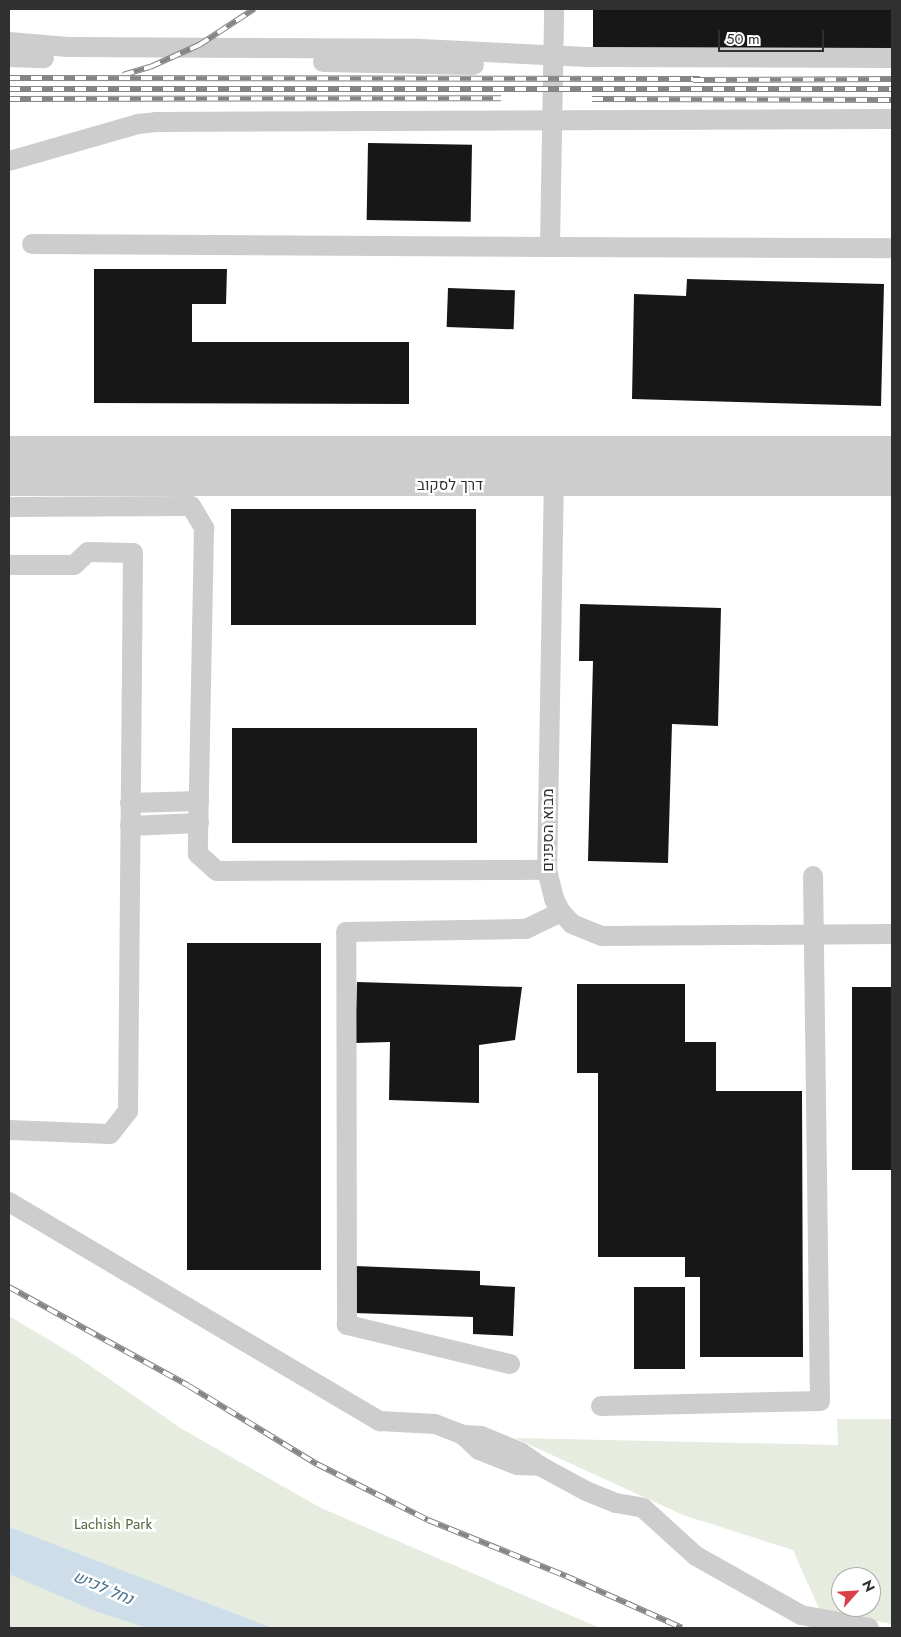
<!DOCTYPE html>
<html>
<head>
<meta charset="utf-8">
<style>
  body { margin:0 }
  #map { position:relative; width:901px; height:1637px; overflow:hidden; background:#fff; font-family:Jost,Heebo,sans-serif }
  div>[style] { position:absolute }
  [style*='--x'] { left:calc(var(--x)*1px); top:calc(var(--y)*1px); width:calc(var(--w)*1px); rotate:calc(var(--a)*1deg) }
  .green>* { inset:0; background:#e6ecdf }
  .water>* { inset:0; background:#cddeea }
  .building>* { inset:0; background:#171717; transform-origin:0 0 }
  .minor>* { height:20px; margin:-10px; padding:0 10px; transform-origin:10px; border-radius:10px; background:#cdcdcd }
  .rail>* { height:5.5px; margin-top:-2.75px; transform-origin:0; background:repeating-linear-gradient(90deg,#fff 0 11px,#858585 0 22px); box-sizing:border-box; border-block:1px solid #858585 }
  span { translate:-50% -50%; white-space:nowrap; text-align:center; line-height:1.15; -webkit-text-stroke:5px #fff; paint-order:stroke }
  .street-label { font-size:15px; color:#303030 }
  .park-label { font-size:15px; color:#536940 }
  .water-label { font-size:16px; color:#436f8d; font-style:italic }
  .frame { position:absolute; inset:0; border:10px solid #303030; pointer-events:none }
  .north { position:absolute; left:831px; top:1567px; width:50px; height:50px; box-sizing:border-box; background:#fff; border:1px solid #acacac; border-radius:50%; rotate:64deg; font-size:14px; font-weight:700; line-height:20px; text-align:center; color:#303030 }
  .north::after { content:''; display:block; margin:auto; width:18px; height:22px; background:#d94049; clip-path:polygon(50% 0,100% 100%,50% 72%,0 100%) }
  .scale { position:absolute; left:718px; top:30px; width:106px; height:22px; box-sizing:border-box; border:2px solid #303030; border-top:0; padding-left:6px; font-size:15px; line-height:18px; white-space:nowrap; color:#303030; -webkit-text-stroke:4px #fff; paint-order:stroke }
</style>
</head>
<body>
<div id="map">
  <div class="green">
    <div style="clip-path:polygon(9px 1316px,76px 1356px,182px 1429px,321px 1508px,600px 1628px,9px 1628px)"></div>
    <div style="clip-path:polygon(evenodd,837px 1419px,892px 1419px,892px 1624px,820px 1611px,793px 1550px,683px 1515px,515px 1438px,838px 1445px,837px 1419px,841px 1577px,871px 1577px,871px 1607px,841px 1607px,841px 1577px)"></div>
  </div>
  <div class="water">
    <div style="clip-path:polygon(9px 1527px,272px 1628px,147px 1628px,95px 1611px,9px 1574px)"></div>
  </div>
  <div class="building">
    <div style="left:593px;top:9px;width:299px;height:46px"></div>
    <div style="left:368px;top:143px;width:104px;height:77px;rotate:1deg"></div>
    <div style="clip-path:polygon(94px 269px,227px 269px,226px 304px,192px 304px,192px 342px,409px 342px,409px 404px,94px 403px)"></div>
    <div style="clip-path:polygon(687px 279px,884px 284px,881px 406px,632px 399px,634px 294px,686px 296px)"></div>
    <div style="left:448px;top:288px;width:67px;height:39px;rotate:2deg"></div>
    <div style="left:476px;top:509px;width:116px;height:245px;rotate:90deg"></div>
    <div style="clip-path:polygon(580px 604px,721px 608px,718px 726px,672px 724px,668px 863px,588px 861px,593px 661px,579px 661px)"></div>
    <div style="left:477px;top:728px;width:115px;height:245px;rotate:90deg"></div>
    <div style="left:187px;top:943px;width:134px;height:327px"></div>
    <div style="clip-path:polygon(357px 982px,522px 987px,515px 1040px,479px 1045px,479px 1103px,389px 1100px,390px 1042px,355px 1043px)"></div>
    <div style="clip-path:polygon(577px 984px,685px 984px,685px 1042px,716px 1042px,716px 1091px,802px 1091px,803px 1357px,700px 1357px,700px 1277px,685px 1277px,685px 1257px,598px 1257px,598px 1073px,577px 1073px)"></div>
    <div style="left:852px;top:987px;width:40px;height:183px"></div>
    <div style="clip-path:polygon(355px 1266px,480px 1271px,480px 1285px,515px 1287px,513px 1336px,473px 1334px,473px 1317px,354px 1313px)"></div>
    <div style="left:634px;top:1287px;width:51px;height:82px"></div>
  </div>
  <div class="minor">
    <div style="--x:9;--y:42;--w:59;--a:4.8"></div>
    <div style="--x:68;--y:47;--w:353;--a:0.3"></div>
    <div style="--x:421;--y:49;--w:166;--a:2.8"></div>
    <div style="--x:587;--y:57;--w:305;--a:0.2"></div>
    <div style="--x:9;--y:57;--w:35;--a:2"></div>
    <div style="--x:323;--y:62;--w:151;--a:1.1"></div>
    <div style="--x:9;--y:161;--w:134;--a:-16"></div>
    <div style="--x:138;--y:124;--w:18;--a:-6"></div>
    <div style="--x:156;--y:122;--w:736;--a:-0.23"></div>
    <div style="--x:32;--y:244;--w:518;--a:0.33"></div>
    <div style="--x:550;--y:247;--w:238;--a:-89"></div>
    <div style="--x:550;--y:247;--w:342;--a:0.2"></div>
    <div style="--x:9;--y:446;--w:883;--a:0"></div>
    <div style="--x:9;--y:466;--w:883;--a:0"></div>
    <div style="--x:554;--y:474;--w:396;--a:91"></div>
    <div style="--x:547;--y:870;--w:30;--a:76"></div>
    <div style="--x:554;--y:899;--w:15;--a:62"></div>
    <div style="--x:561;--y:912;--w:16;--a:47"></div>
    <div style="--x:572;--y:924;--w:32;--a:22"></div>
    <div style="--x:602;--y:936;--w:290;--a:-0.4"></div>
    <div style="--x:9;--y:486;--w:883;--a:0"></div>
    <div style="--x:9;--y:507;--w:182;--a:-0.3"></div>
    <div style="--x:191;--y:506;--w:26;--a:59"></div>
    <div style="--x:204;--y:528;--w:326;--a:91.1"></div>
    <div style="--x:198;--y:854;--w:25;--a:42"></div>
    <div style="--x:217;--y:871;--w:330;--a:-0.2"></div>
    <div style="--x:9;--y:565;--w:65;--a:0"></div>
    <div style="--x:74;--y:565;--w:19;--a:-43"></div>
    <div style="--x:88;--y:552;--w:45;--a:1.3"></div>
    <div style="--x:133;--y:553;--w:558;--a:90.51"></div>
    <div style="--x:128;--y:1111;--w:29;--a:128"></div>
    <div style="--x:110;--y:1134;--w:101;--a:-177.7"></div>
    <div style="--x:130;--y:803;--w:69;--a:-1.7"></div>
    <div style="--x:130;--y:826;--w:69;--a:-2.5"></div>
    <div style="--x:9;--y:1202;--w:431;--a:30.6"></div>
    <div style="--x:380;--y:1421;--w:55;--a:3.1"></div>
    <div style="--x:435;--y:1424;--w:30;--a:21"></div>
    <div style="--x:463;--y:1435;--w:22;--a:43"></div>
    <div style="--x:479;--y:1450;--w:41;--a:21.5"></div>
    <div style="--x:517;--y:1465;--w:23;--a:2"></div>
    <div style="--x:540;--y:1466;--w:24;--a:-145"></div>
    <div style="--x:520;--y:1452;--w:42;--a:-157.7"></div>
    <div style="--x:481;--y:1436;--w:18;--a:-177"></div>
    <div style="--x:510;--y:1364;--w:168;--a:-166.5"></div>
    <div style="--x:347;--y:1325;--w:393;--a:-90.1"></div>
    <div style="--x:346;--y:932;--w:180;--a:-1"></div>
    <div style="--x:526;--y:929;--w:39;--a:-26"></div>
    <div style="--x:601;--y:1406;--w:219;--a:-1.3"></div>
    <div style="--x:820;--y:1401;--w:525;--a:-90.76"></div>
    <div style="--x:540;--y:1466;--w:52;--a:28.5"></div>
    <div style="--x:586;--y:1491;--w:32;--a:22"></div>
    <div style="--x:616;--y:1503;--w:27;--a:10"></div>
    <div style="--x:643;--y:1508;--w:72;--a:42.2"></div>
    <div style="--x:696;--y:1556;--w:120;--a:29.3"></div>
    <div style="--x:801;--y:1615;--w:69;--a:10.8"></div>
  </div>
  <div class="rail">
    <div style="--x:123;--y:75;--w:28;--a:-17"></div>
    <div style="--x:150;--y:67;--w:54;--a:-24.2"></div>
    <div style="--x:199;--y:45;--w:66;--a:-33.2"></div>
    <div style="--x:9;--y:78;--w:691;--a:0.08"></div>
    <div style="--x:693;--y:80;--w:199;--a:-0.3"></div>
    <div style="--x:9;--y:89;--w:883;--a:0"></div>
    <div style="--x:9;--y:99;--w:492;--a:-0.1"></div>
    <div style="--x:592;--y:99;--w:300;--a:0.2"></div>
    <div style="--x:9;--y:1287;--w:205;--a:28.8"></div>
    <div style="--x:189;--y:1386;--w:150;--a:31.4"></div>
    <div style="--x:317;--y:1464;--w:124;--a:26.8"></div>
    <div style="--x:428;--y:1520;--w:149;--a:22.1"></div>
    <div style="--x:566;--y:1576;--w:127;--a:24.1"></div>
  </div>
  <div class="street-label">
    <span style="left:450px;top:486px">דרך לסקוב</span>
    <span style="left:549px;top:830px;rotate:-90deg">מבוא הספנים</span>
  </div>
  <div class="park-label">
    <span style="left:113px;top:1525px">Lachish Park</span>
  </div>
  <div class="water-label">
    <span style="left:103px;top:1588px;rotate:23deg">נחל לכיש</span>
  </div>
  <div class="frame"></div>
  <div class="north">N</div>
  <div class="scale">50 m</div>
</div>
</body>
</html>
